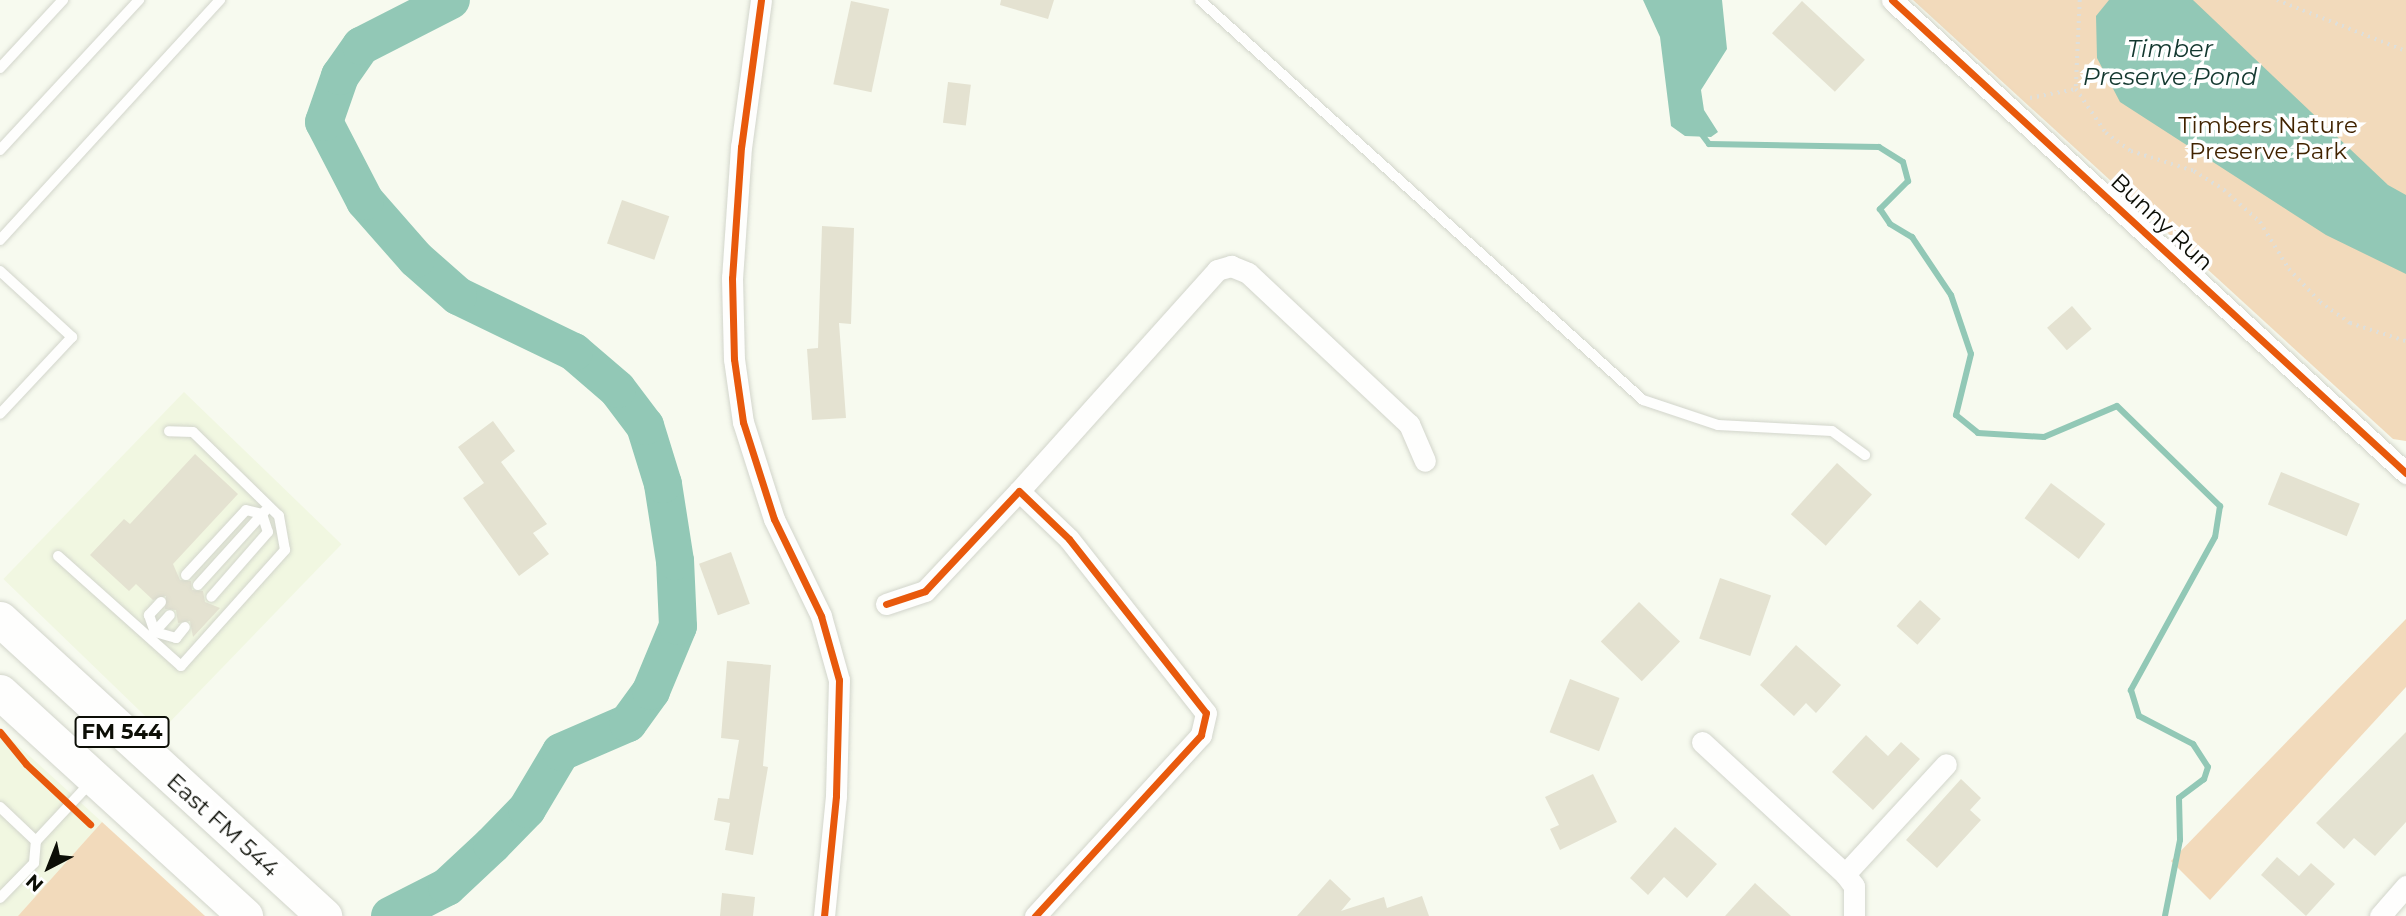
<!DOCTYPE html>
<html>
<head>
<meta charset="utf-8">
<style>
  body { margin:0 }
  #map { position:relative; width:2406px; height:916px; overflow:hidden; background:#f7faef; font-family:Montserrat,sans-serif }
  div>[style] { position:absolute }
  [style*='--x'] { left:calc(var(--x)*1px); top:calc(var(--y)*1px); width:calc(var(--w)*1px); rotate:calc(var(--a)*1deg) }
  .built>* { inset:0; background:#f1f7e1; transform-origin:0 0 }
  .green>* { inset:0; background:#f2dabb }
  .water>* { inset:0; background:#92c8b6 }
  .stream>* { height:6px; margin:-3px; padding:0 3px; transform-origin:3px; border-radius:3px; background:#92c8b6 }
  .river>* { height:38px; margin:-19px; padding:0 19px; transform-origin:19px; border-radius:19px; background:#92c8b6 }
  .building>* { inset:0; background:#e4e2d1; transform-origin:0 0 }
  .path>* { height:3.5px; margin-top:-1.75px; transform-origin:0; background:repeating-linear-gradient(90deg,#dedfdb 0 2px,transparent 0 7px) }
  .roads { filter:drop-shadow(0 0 2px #d2d5cb) drop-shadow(0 0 2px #d2d5cb) }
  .service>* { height:10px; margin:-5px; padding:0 5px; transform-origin:5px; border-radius:5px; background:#fefefd }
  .minor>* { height:21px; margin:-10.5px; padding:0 10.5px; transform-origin:10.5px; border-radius:10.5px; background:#fefefd }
  .primary>* { height:35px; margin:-17.5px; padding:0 17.5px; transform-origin:17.5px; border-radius:17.5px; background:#fefefd }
  .cycleway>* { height:7px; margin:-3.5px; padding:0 3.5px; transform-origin:3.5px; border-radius:3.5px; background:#e8590c }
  span { translate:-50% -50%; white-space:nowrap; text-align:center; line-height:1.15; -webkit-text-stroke:7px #fff; paint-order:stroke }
  .shield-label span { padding:2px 5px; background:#fff; border:2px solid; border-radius:5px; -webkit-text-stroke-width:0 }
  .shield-label { font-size:21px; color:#0c0e06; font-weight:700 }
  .park-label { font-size:23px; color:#412300 }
  .street-label { font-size:23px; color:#0c0e06 }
  .water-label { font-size:24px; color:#13382f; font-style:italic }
  .north { position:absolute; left:14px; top:832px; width:70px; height:70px; -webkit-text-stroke:5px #fff; paint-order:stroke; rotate:222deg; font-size:19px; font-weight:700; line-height:28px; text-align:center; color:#0c0e06 }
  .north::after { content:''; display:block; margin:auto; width:24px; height:32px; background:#0c0e06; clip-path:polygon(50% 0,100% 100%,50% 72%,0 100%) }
</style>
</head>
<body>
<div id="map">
  <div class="built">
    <div style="left:184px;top:392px;width:219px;height:260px;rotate:44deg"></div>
    <div style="clip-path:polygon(0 729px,102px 822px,18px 916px,0 916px)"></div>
  </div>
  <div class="green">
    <div style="clip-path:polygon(1913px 0,2406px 0,2406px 441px,2393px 439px)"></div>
    <div style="clip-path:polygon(2406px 619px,2406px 687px,2210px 900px,2171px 861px)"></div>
    <div style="clip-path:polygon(102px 822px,205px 916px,18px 916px)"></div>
  </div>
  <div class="water">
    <div style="clip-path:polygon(1643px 0,1722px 0,1727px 49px,1701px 90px,1704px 110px,1718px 132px,1711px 137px,1685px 136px,1671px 126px,1660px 37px)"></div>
    <div style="clip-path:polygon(2109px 0,2193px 0,2388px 185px,2406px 195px,2406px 274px,2326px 235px,2120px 102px,2097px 58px,2096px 16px)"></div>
  </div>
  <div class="stream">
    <div style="--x:1700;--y:132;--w:15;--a:53"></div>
    <div style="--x:1709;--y:144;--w:170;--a:1"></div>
    <div style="--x:1879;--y:147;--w:28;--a:32"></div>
    <div style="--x:1903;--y:162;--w:20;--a:75"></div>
    <div style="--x:1908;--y:181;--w:40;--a:135"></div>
    <div style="--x:1880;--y:209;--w:18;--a:56"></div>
    <div style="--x:1890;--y:224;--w:26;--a:31"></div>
    <div style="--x:1912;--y:237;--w:70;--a:56.1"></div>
    <div style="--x:1951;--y:295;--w:62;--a:71.3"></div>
    <div style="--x:1971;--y:354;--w:63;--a:103.8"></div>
    <div style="--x:1956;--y:415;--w:28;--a:39"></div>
    <div style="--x:1978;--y:433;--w:66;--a:3.5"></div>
    <div style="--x:2044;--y:437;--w:79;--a:-23"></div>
    <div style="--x:2117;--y:406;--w:144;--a:44.2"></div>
    <div style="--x:2220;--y:506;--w:31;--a:99"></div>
    <div style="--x:2215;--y:537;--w:175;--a:118.8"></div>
    <div style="--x:2131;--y:690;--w:27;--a:73"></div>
    <div style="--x:2139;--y:716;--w:61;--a:27.4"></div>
    <div style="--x:2193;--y:744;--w:27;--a:57"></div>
    <div style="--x:2208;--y:767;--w:13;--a:108"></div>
    <div style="--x:2204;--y:779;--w:31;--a:143"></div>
    <div style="--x:2179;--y:798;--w:42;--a:88.6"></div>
    <div style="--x:2180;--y:840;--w:77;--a:101.2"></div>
  </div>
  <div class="river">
    <div style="--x:390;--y:916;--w:64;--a:-27"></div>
    <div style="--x:447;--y:887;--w:62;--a:-43"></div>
    <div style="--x:492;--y:845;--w:50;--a:-45.8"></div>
    <div style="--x:527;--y:809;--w:66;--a:-59.2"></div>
    <div style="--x:561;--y:752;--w:73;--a:-23.4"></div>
    <div style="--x:628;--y:723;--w:39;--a:-54"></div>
    <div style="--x:651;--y:691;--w:70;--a:-67.4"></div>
    <div style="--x:678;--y:626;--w:65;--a:-92.6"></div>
    <div style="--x:675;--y:561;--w:78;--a:-98.9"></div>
    <div style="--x:663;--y:484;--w:61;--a:-107.2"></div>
    <div style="--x:645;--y:426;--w:46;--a:-127.1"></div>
    <div style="--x:617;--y:389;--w:57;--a:-139.3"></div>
    <div style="--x:574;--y:352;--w:129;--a:-154.2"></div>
    <div style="--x:458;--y:296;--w:56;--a:-138.6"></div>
    <div style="--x:416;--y:259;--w:77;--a:-131.3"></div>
    <div style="--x:365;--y:201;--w:89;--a:-117.4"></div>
    <div style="--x:324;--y:122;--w:49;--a:-70.8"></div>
    <div style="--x:340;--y:76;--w:37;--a:-55"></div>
    <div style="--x:361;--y:46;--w:101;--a:-27.1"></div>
  </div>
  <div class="building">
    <div style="clip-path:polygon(1001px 0,1054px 0,1048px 19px,1000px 5px)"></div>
    <div style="left:851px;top:1px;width:39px;height:85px;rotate:12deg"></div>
    <div style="left:1802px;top:1px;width:86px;height:44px;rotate:43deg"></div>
    <div style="left:948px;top:82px;width:23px;height:41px;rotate:7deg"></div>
    <div style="left:622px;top:200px;width:50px;height:46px;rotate:19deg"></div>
    <div style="clip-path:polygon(822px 226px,854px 228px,851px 324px,839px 323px,846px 418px,812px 420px,807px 349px,818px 348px)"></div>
    <div style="left:2072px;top:306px;width:30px;height:33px;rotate:49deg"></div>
    <div style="clip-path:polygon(493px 421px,515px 451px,501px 462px,547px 524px,533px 533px,549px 554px,519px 576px,463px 498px,484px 483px,458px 447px)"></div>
    <div style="clip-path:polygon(195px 454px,238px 494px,173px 564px,180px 580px,191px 581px,192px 590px,203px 591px,205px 602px,220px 608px,193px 637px,190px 621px,178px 623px,176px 610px,165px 609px,166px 596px,153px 600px,136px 584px,129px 591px,90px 555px,124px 519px,130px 524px)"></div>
    <div style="left:1837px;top:463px;width:47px;height:69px;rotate:42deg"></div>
    <div style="left:2281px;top:472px;width:85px;height:35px;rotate:22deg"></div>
    <div style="left:2051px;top:483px;width:68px;height:44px;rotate:37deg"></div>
    <div style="left:731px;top:552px;width:55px;height:34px;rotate:70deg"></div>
    <div style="left:1720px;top:578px;width:54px;height:64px;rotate:19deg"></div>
    <div style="left:1920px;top:600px;width:28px;height:35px;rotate:42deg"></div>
    <div style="left:1639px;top:602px;width:57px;height:55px;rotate:44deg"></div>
    <div style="clip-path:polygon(1796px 645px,1841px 685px,1816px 713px,1806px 703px,1794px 716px,1760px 685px)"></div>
    <div style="clip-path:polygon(727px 661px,771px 665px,763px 766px,768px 767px,753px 855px,725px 850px,730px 823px,714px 820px,718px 798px,729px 799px,739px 740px,721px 738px)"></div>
    <div style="left:1570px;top:679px;width:53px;height:57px;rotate:21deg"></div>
    <div style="clip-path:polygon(2406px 732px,2406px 822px,2375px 856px,2354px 838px,2344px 849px,2316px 823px)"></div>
    <div style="clip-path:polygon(1866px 735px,1888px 756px,1901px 742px,1920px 759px,1873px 810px,1832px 772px)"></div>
    <div style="clip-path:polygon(1593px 774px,1617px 822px,1560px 850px,1550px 829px,1559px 825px,1545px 797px)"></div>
    <div style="clip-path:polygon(1961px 779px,1981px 798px,1970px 810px,1981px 820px,1937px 868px,1906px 840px)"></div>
    <div style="clip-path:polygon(1675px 827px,1717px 864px,1687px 898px,1664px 877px,1648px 895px,1630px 878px)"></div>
    <div style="clip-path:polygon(2277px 857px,2299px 876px,2311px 863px,2335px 884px,2306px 916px,2261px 875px)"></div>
    <div style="clip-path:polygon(1330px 879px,1351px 899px,1341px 911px,1384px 897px,1387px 908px,1422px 896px,1429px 916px,1297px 916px)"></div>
    <div style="clip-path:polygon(1755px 883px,1791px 916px,1725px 916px)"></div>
    <div style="clip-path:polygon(722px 893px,755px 897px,753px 916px,720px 916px)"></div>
  </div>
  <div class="path">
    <div style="--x:2080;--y:0;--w:89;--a:92.6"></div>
    <div style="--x:2076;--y:89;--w:53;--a:55.7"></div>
    <div style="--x:2106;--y:133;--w:31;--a:36"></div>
    <div style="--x:2131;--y:151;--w:66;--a:17.6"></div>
    <div style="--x:2194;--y:171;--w:36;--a:32"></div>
    <div style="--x:2224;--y:190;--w:48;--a:41.6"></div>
    <div style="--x:2260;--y:222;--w:55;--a:58.3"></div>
    <div style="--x:2289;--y:269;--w:45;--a:46.8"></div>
    <div style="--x:2320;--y:302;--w:37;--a:35"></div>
    <div style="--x:2350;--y:323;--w:59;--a:17.8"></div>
    <div style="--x:2277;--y:0;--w:139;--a:21.6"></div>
    <div style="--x:2030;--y:98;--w:47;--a:-11.1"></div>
  </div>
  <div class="roads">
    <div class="service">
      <div style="--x:1200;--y:0;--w:597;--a:42.08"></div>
      <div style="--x:1643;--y:400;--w:79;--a:18.4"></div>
      <div style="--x:1718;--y:425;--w:114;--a:3"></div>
      <div style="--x:1832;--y:431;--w:41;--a:36"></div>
      <div style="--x:0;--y:68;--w:93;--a:-47.2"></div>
      <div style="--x:0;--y:150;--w:205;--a:-47.2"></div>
      <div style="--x:0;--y:240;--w:326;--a:-47.5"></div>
      <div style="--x:0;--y:271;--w:98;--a:42.5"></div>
      <div style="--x:72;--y:337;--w:105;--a:133.1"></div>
      <div style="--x:58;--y:556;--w:165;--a:41.8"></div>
      <div style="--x:181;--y:666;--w:156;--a:-48.1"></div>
      <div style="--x:285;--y:550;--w:35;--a:-100"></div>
      <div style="--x:279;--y:516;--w:120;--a:-135.7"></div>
      <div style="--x:193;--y:432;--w:24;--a:-178"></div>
      <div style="--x:186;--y:575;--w:88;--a:-47.3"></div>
      <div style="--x:246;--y:510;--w:16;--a:14"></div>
      <div style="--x:262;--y:514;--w:19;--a:72"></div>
      <div style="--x:268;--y:532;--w:86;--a:131.2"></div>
      <div style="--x:198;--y:585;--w:100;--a:-47.8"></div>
      <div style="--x:161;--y:602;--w:18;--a:133"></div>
      <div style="--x:149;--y:615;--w:18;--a:71"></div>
      <div style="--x:155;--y:632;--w:22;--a:16"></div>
      <div style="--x:176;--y:638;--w:14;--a:-51"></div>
      <div style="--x:151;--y:636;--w:28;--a:-48"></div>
      <div style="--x:0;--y:807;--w:50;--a:43.4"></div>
      <div style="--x:0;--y:898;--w:49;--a:-45.8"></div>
      <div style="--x:34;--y:863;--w:22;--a:-85"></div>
      <div style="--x:36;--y:841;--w:81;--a:-47"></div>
    </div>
    <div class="minor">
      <div style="--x:761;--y:0;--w:148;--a:97.7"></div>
      <div style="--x:741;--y:147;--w:131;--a:93.9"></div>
      <div style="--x:732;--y:278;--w:81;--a:88.6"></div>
      <div style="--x:734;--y:359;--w:64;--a:81.9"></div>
      <div style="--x:743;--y:422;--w:102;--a:72.3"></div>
      <div style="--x:774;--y:519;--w:108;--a:64.1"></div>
      <div style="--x:821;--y:616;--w:66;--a:74.3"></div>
      <div style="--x:839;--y:680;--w:116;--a:91.5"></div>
      <div style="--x:836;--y:796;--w:121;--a:95.7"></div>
      <div style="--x:1892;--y:0;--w:699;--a:42.62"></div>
      <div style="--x:1019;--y:491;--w:297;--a:-48.1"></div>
      <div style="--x:1217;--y:270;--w:15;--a:-16"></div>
      <div style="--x:1231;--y:266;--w:18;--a:22"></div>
      <div style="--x:1248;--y:273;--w:221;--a:43.2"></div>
      <div style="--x:1409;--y:424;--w:40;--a:66.6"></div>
      <div style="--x:886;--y:604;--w:41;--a:-18.4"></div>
      <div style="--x:925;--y:591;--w:137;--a:-46.8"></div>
      <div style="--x:1019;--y:491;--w:69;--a:43.8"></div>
      <div style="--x:1069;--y:539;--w:221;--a:51.8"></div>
      <div style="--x:1206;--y:713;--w:23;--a:103"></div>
      <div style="--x:1201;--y:735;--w:246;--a:132.5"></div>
      <div style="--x:1702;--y:742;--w:195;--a:42.7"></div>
      <div style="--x:1845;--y:874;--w:15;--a:53"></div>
      <div style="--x:1854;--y:886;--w:30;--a:90"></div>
      <div style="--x:1845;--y:874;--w:149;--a:-47.4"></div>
      <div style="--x:2380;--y:916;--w:40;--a:-49"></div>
    </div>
    <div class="primary">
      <div style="--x:0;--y:619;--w:440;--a:42.5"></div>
      <div style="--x:0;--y:692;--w:332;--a:42.4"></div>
    </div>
  </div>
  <div class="cycleway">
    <div style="--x:761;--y:0;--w:148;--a:97.7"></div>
    <div style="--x:741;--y:147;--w:131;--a:93.9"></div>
    <div style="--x:732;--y:278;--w:81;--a:88.6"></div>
    <div style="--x:734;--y:359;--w:64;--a:81.9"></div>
    <div style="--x:743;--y:422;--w:102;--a:72.3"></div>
    <div style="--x:774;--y:519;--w:108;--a:64.1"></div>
    <div style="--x:821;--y:616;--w:66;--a:74.3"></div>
    <div style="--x:839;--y:680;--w:116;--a:91.5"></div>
    <div style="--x:836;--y:796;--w:121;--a:95.7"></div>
    <div style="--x:1892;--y:0;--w:699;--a:42.62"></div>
    <div style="--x:886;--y:604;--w:41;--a:-18.4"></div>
    <div style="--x:925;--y:591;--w:137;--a:-46.8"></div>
    <div style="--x:1019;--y:491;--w:69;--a:43.8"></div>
    <div style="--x:1069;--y:539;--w:221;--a:51.8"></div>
    <div style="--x:1206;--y:713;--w:23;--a:103"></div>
    <div style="--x:1201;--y:735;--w:246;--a:132.5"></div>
    <div style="--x:0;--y:732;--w:41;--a:50.9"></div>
    <div style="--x:26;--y:764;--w:88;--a:43.2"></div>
  </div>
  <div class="shield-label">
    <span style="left:122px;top:732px">FM 544</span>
  </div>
  <div class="park-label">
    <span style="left:2268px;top:138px">Timbers Nature<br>Preserve Park</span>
  </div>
  <div class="street-label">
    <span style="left:2162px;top:222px;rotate:43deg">Bunny Run</span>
    <span style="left:223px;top:825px;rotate:42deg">East FM 544</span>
  </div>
  <div class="water-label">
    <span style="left:2170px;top:63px">Timber<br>Preserve Pond</span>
  </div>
  <div class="north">N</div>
</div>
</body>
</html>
